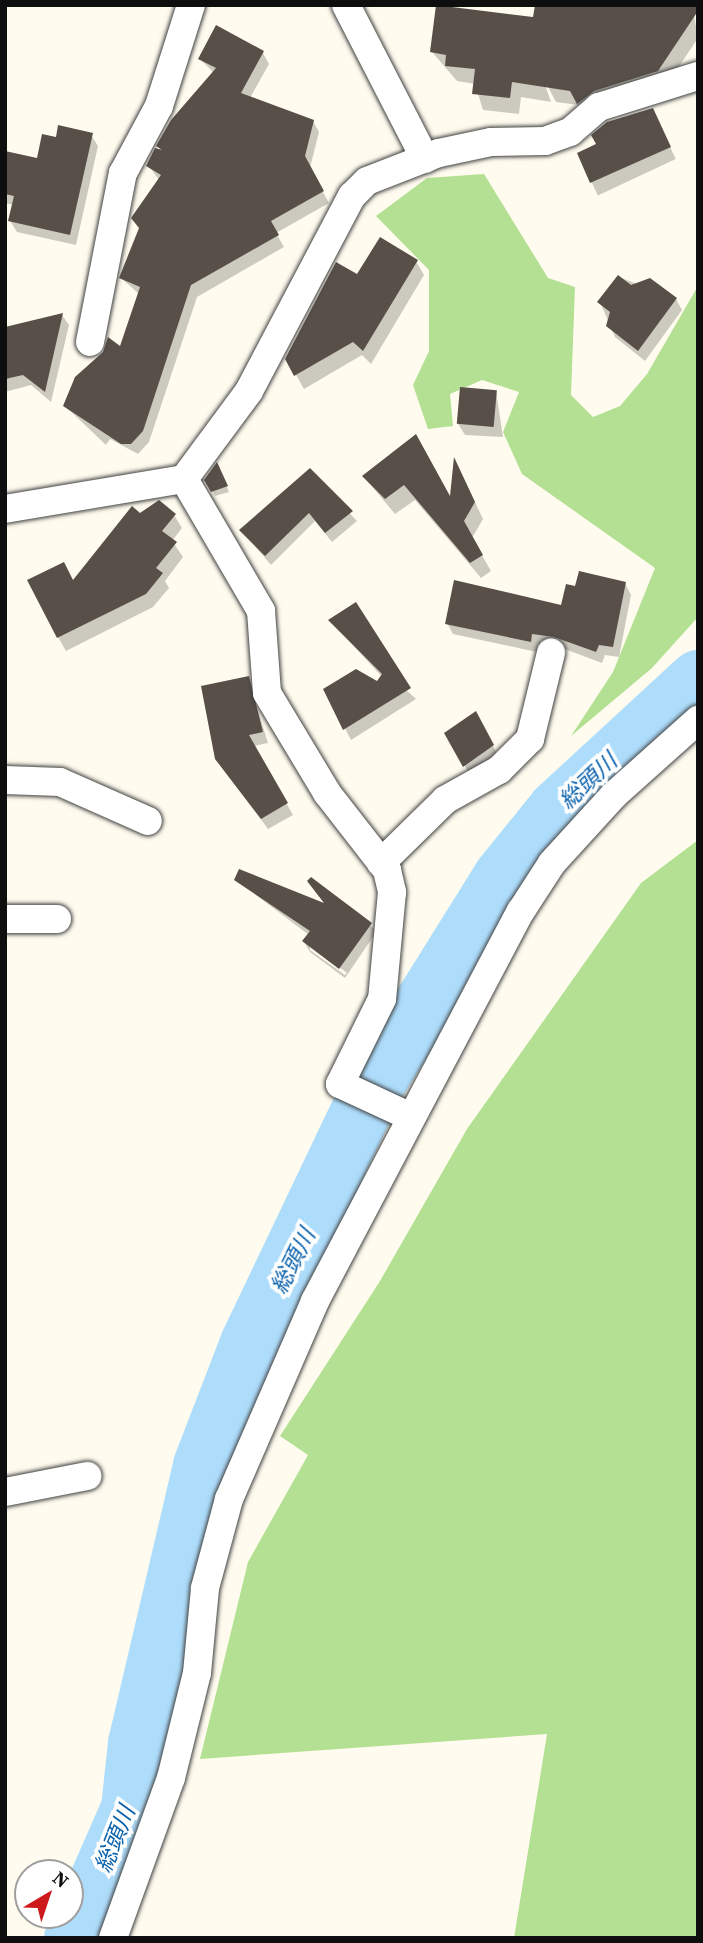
<!DOCTYPE html>
<html>
<head>
<meta charset="utf-8">
<style>
  body { margin:0 }
  #map { position:relative; width:703px; height:1943px; overflow:hidden; background:#fffcef; font-family:"Source Serif 4","Noto Sans JP",serif }
  div>[style] { position:absolute }
  [style*='--x'] { left:calc(var(--x)*1px); top:calc(var(--y)*1px); width:calc(var(--w)*1px); rotate:calc(var(--a)*1deg) }
  .forest>* { inset:0; background:#b3e092 }
  .shadow>* { inset:0; background:#0003; transform-origin:0 0 }
  .river>* { height:61px; margin:-30.5px; padding:0 30.5px; transform-origin:30.5px; border-radius:30.5px; background:#aeddfc }
  .building>* { inset:0; background:#584f49; transform-origin:0 0 }
  .roads { filter:drop-shadow(0 0 2px #414141) drop-shadow(0 0 2px #414141) }
  .street>* { height:28px; margin:-14px; padding:0 14px; transform-origin:14px; border-radius:14px; background:#fff }
  span { translate:-50% -50%; white-space:nowrap; text-align:center; line-height:1.15; -webkit-text-stroke:7px #fff; paint-order:stroke }
  .water-label { font-size:23px; color:#0a62ad; font-style:italic }
  .frame { position:absolute; inset:0; border:7px solid #0e0e0e; pointer-events:none }
  .north { position:absolute; left:14px; top:1859px; width:70px; height:70px; box-sizing:border-box; background:#fff; border:2px solid #9f9f9f; border-radius:50%; rotate:39deg; font-size:19px; font-weight:700; line-height:28px; text-align:center; color:#0e0e0e }
  .north::after { content:''; display:block; margin:auto; width:24px; height:32px; background:#cd181c; clip-path:polygon(50% 0,100% 100%,50% 72%,0 100%) }
</style>
</head>
<body>
<div id="map">
  <div class="forest">
    <div style="clip-path:polygon(484px 174px,548px 278px,575px 287px,571px 395px,593px 417px,620px 406px,647px 374px,698px 286px,698px 617px,652px 668px,571px 736px,613px 672px,655px 568px,522px 474px,503px 432px,519px 392px,482px 380px,450px 394px,453px 426px,428px 429px,413px 385px,429px 351px,429px 270px,376px 216px,427px 178px)"></div>
    <div style="clip-path:polygon(698px 840px,698px 1938px,514px 1938px,547px 1734px,200px 1759px,248px 1562px,308px 1455px,280px 1436px,380px 1281px,467px 1129px,641px 883px)"></div>
  </div>
  <div class="shadow">
    <div style="clip-path:polygon(694px 15px,698px 38px,666px 86px,586px 118px,579px 105px,556px 102px,548px 87px)"></div>
    <div style="clip-path:polygon(527px 33px,551px 102px,521px 97px,519px 114px,483px 110px,475px 84px,457px 81px,432px 52px)"></div>
    <div style="clip-path:polygon(263px 53px,269px 64px,250px 98px,313px 121px,319px 132px,310px 168px,329px 203px,276px 233px,284px 247px,197px 297px,149px 442px,138px 454px,110px 439px,106px 445px,65px 406px,121px 349px,139px 294px,121px 278px,159px 180px,148px 165px,214px 73px,200px 59px)"></div>
    <div style="left:658px;top:121px;width:42px;height:86px;rotate:65deg"></div>
    <div style="clip-path:polygon(91px 135px,98px 146px,76px 245px,17px 232px,10px 221px,14px 205px,5px 203px,5px 153px,38px 160px,57px 140px)"></div>
    <div style="clip-path:polygon(416px 261px,424px 275px,371px 364px,362px 355px,304px 389px,287px 359px,358px 277px)"></div>
    <div style="clip-path:polygon(619px 277px,676px 299px,682px 310px,645px 361px,615px 337px,600px 302px)"></div>
    <div style="clip-path:polygon(62px 315px,69px 325px,51px 402px,31px 385px,5px 392px,5px 329px)"></div>
    <div style="clip-path:polygon(496px 391px,503px 437px,465px 435px,458px 424px)"></div>
    <div style="clip-path:polygon(416px 437px,452px 501px,462px 475px,483px 519px,472px 538px,491px 571px,481px 578px,415px 500px,395px 514px,364px 477px)"></div>
    <div style="clip-path:polygon(218px 464px,229px 492px,215px 496px,206px 480px)"></div>
    <div style="clip-path:polygon(310px 471px,357px 521px,332px 542px,315px 521px,271px 565px,242px 531px)"></div>
    <div style="clip-path:polygon(140px 515px,174px 515px,182px 528px,172px 541px,183px 557px,165px 581px,169px 588px,153px 607px,66px 651px,58px 637px,73px 582px)"></div>
    <div style="clip-path:polygon(625px 583px,631px 595px,619px 657px,605px 655px,602px 663px,562px 648px,538px 645px,537px 652px,453px 634px,447px 623px,563px 607px)"></div>
    <div style="clip-path:polygon(330px 620px,416px 699px,351px 740px,325px 690px,377px 684px,382px 677px)"></div>
    <div style="clip-path:polygon(248px 678px,268px 743px,254px 746px,293px 815px,268px 829px,224px 770px)"></div>
    <div style="clip-path:polygon(475px 713px,499px 757px,471px 777px,447px 733px)"></div>
    <div style="clip-path:polygon(evenodd,312px 879px,377px 931px,345px 978px,310px 952px,304px 942px,309px 935px,236px 880px,326px 906px,312px 879px,310px 945px,347px 973px,345px 975px,310px 950px,310px 945px)"></div>
  </div>
  <div class="river">
    <div style="--x:74;--y:1938;--w:142;--a:-66.3"></div>
    <div style="--x:131;--y:1808;--w:65;--a:-83.9"></div>
    <div style="--x:138;--y:1743;--w:285;--a:-76.8"></div>
    <div style="--x:203;--y:1465;--w:131;--a:-68.9"></div>
    <div style="--x:250;--y:1343;--w:286;--a:-64.5"></div>
    <div style="--x:373;--y:1085;--w:245;--a:-58"></div>
    <div style="--x:503;--y:877;--w:86;--a:-51.1"></div>
    <div style="--x:557;--y:810;--w:192;--a:-42.7"></div>
  </div>
  <div class="building">
    <div style="clip-path:polygon(436px 5px,533px 17px,535px 5px,698px 5px,698px 11px,658px 71px,594px 91px,577px 104px,570px 91px,512px 82px,510px 98px,472px 94px,475px 69px,445px 66px,446px 55px,430px 52px)"></div>
    <div style="clip-path:polygon(216px 25px,264px 51px,241px 93px,314px 120px,305px 156px,324px 191px,271px 221px,279px 235px,191px 285px,143px 431px,131px 444px,121px 444px,63px 406px,75px 377px,103px 352px,108px 337px,120px 346px,140px 287px,119px 278px,139px 228px,131px 218px,161px 175px,146px 166px,155px 148px,162px 150px,156px 146px,171px 120px,216px 68px,198px 59px)"></div>
    <div style="clip-path:polygon(653px 108px,671px 147px,590px 183px,577px 153px,596px 144px,591px 135px,607px 122px)"></div>
    <div style="clip-path:polygon(58px 125px,93px 133px,70px 235px,8px 221px,14px 196px,5px 194px,5px 151px,37px 158px,42px 134px,56px 137px)"></div>
    <div style="clip-path:polygon(380px 237px,418px 260px,363px 351px,353px 342px,294px 376px,285px 359px,336px 262px,357px 274px)"></div>
    <div style="clip-path:polygon(618px 275px,631px 285px,650px 278px,677px 298px,638px 351px,606px 326px,610px 312px,597px 302px)"></div>
    <div style="clip-path:polygon(63px 313px,45px 392px,23px 375px,5px 379px,5px 327px)"></div>
    <div style="left:460px;top:387px;width:37px;height:37px;rotate:5deg"></div>
    <div style="clip-path:polygon(416px 434px,450px 496px,454px 457px,475px 502px,464px 521px,483px 555px,470px 563px,404px 485px,385px 499px,362px 476px)"></div>
    <div style="clip-path:polygon(217px 462px,228px 486px,211px 492px,204px 480px)"></div>
    <div style="clip-path:polygon(310px 468px,353px 511px,325px 533px,309px 513px,265px 556px,239px 530px)"></div>
    <div style="clip-path:polygon(159px 500px,176px 514px,162px 531px,177px 542px,156px 568px,163px 573px,146px 594px,57px 638px,27px 580px,64px 562px,73px 580px,132px 506px,140px 513px)"></div>
    <div style="clip-path:polygon(579px 571px,626px 582px,613px 647px,599px 645px,596px 652px,554px 637px,532px 634px,531px 642px,445px 624px,454px 580px,561px 605px,566px 584px,575px 586px)"></div>
    <div style="clip-path:polygon(356px 602px,411px 688px,343px 730px,323px 689px,356px 669px,377px 681px,382px 674px,328px 620px)"></div>
    <div style="clip-path:polygon(249px 676px,263px 732px,249px 735px,288px 803px,261px 819px,215px 759px,201px 686px)"></div>
    <div style="clip-path:polygon(476px 711px,494px 745px,463px 767px,444px 733px)"></div>
    <div style="clip-path:polygon(239px 869px,324px 903px,307px 881px,311px 877px,372px 923px,339px 969px,302px 941px,310px 931px,234px 880px)"></div>
  </div>
  <div class="roads">
    <div class="street">
      <div style="--x:346;--y:5;--w:173;--a:62.8"></div>
      <div style="--x:90;--y:342;--w:172;--a:-79"></div>
      <div style="--x:123;--y:173;--w:76;--a:-61.8"></div>
      <div style="--x:159;--y:106;--w:106;--a:-72.4"></div>
      <div style="--x:184;--y:479;--w:109;--a:-53.5"></div>
      <div style="--x:249;--y:391;--w:221;--a:-62.2"></div>
      <div style="--x:352;--y:196;--w:21;--a:-45"></div>
      <div style="--x:367;--y:181;--w:77;--a:-21.3"></div>
      <div style="--x:439;--y:153;--w:53;--a:-11.9"></div>
      <div style="--x:491;--y:142;--w:54;--a:-1.1"></div>
      <div style="--x:545;--y:141;--w:27;--a:-20"></div>
      <div style="--x:570;--y:132;--w:38;--a:-41"></div>
      <div style="--x:599;--y:107;--w:104;--a:-17.4"></div>
      <div style="--x:5;--y:509;--w:181;--a:-9.5"></div>
      <div style="--x:184;--y:479;--w:153;--a:59.7"></div>
      <div style="--x:261;--y:611;--w:82;--a:85.8"></div>
      <div style="--x:267;--y:693;--w:117;--a:59"></div>
      <div style="--x:327;--y:793;--w:98;--a:52.1"></div>
      <div style="--x:387;--y:870;--w:23;--a:77"></div>
      <div style="--x:392;--y:892;--w:107;--a:95.3"></div>
      <div style="--x:382;--y:999;--w:95;--a:116.3"></div>
      <div style="--x:340;--y:1084;--w:78;--a:24.9"></div>
      <div style="--x:5;--y:780;--w:55;--a:2.1"></div>
      <div style="--x:60;--y:782;--w:96;--a:23.9"></div>
      <div style="--x:381;--y:863;--w:90;--a:-44.5"></div>
      <div style="--x:445;--y:800;--w:62;--a:-29.1"></div>
      <div style="--x:499;--y:770;--w:44;--a:-45"></div>
      <div style="--x:530;--y:739;--w:89;--a:-76.3"></div>
      <div style="--x:5;--y:919;--w:52;--a:0"></div>
      <div style="--x:5;--y:1492;--w:84;--a:-11"></div>
      <div style="--x:113;--y:1938;--w:170;--a:-70.1"></div>
      <div style="--x:171;--y:1778;--w:108;--a:-76.1"></div>
      <div style="--x:197;--y:1673;--w:85;--a:-84.6"></div>
      <div style="--x:205;--y:1588;--w:92;--a:-74.9"></div>
      <div style="--x:229;--y:1499;--w:216;--a:-66.5"></div>
      <div style="--x:315;--y:1301;--w:441;--a:-62.2"></div>
      <div style="--x:521;--y:911;--w:57;--a:-57.1"></div>
      <div style="--x:552;--y:863;--w:92;--a:-47.6"></div>
      <div style="--x:614;--y:795;--w:113;--a:-41.8"></div>
    </div>
  </div>
  <div class="water-label">
    <span style="left:588px;top:781px;rotate:-43deg">総頭川</span>
    <span style="left:293px;top:1261px;rotate:-63deg">総頭川</span>
    <span style="left:115px;top:1839px;rotate:-68deg">総頭川</span>
  </div>
  <div class="frame"></div>
  <div class="north">N</div>
</div>
</body>
</html>
